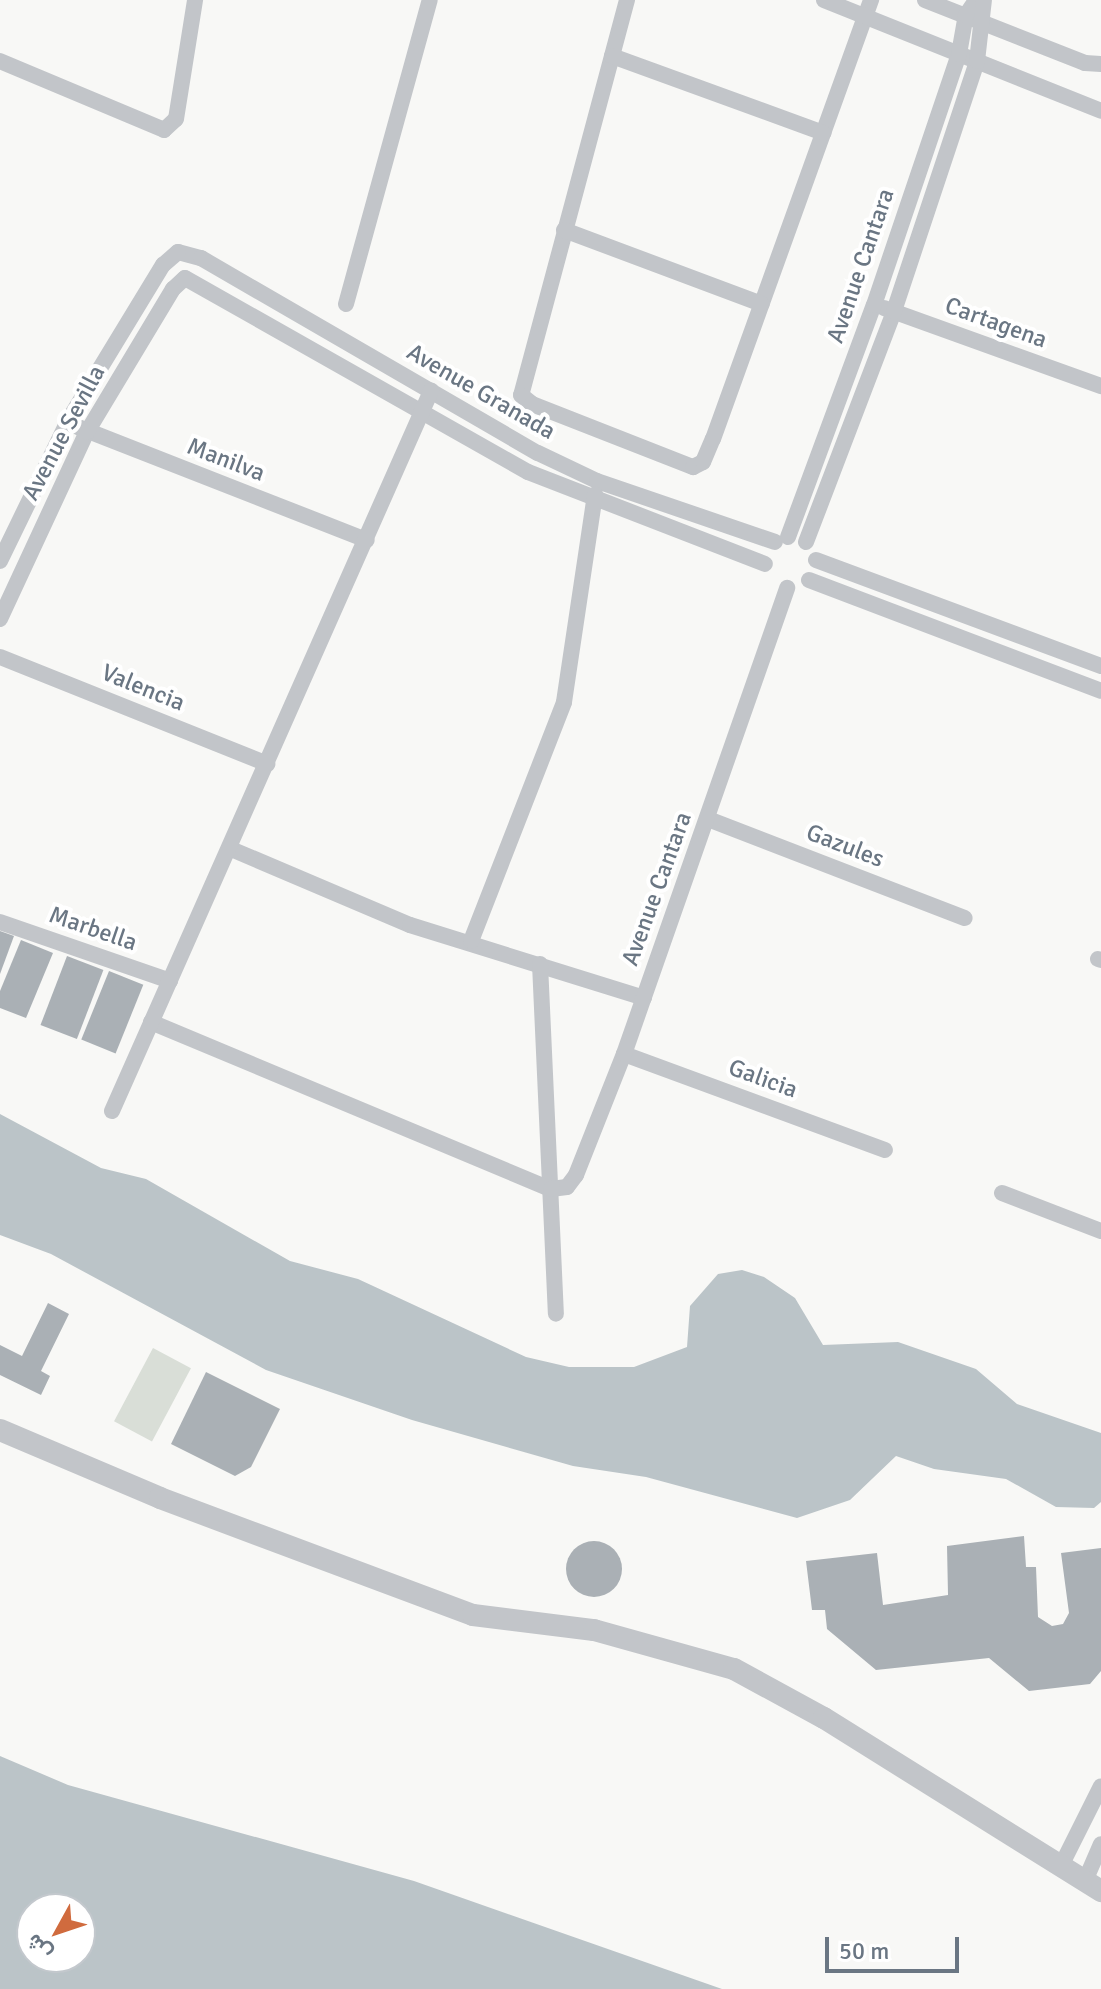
<!DOCTYPE html>
<html>
<head>
<meta charset="utf-8">
<style>
  body { margin:0 }
  #map { position:relative; width:1101px; height:1989px; overflow:hidden; background:#f8f8f6; font-family:Signika,Vazirmatn,sans-serif }
  div>[style] { position:absolute }
  [style*='--x'] { left:calc(var(--x)*1px); top:calc(var(--y)*1px); width:calc(var(--w)*1px); rotate:calc(var(--a)*1deg) }
  .green>* { inset:0; background:#d9ded7; transform-origin:0 0 }
  .water>* { inset:0; background:#bbc4c8 }
  .building>* { inset:0; background:#aab0b5; transform-origin:0 0 }
  .round { border-radius:50% }
  .minor>* { height:16px; margin:-8px; padding:0 8px; transform-origin:8px; border-radius:8px; background:#c2c5c9 }
  .tertiary>* { height:22px; margin:-11px; padding:0 11px; transform-origin:11px; border-radius:11px; background:#c2c5c9 }
  span { translate:-50% -50%; white-space:nowrap; text-align:center; line-height:1.15; -webkit-text-stroke:8px #fff; paint-order:stroke }
  .street-label { font-size:24px; color:#6a7683 }
  .north { position:absolute; left:16px; top:1893px; width:80px; height:80px; box-sizing:border-box; background:#fff; border:2px solid #c3c8cd; border-radius:50%; rotate:230deg; font-size:22px; font-weight:700; line-height:32px; text-align:center; color:#6a7683 }
  .north::after { content:''; display:block; margin:auto; width:28px; height:36px; background:#d06b3e; clip-path:polygon(50% 0,100% 100%,50% 72%,0 100%) }
  .scale { position:absolute; left:825px; top:1937px; width:134px; height:36px; box-sizing:border-box; border:4px solid #6a7683; border-top:0; padding-left:10px; font-size:24px; line-height:28px; white-space:nowrap; color:#6a7683; -webkit-text-stroke:6px #fff; paint-order:stroke }
</style>
</head>
<body>
<div id="map">
  <div class="green">
    <div style="left:153px;top:1348px;width:43px;height:83px;rotate:28deg"></div>
  </div>
  <div class="water">
    <div style="clip-path:polygon(0 1114px,101px 1168px,146px 1179px,290px 1261px,358px 1279px,526px 1357px,569px 1367px,634px 1367px,687px 1347px,690px 1306px,718px 1274px,742px 1270px,764px 1277px,795px 1298px,823px 1345px,898px 1342px,976px 1369px,1017px 1404px,1101px 1433px,1101px 1502px,1094px 1508px,1056px 1507px,1006px 1479px,934px 1469px,896px 1456px,850px 1500px,797px 1518px,646px 1477px,573px 1466px,412px 1420px,266px 1370px,51px 1254px,0 1235px)"></div>
    <div style="clip-path:polygon(evenodd,0 1756px,68px 1785px,414px 1881px,722px 1989px,0 1989px,0 1756px,80px 1909px,80px 1957px,32px 1957px,32px 1909px,80px 1909px)"></div>
  </div>
  <div class="building">
    <div style="clip-path:polygon(0 931px,14px 936px,0 974px)"></div>
    <div style="clip-path:polygon(21px 940px,53px 953px,26px 1018px,0 1008px,0 991px)"></div>
    <div style="left:67px;top:956px;width:39px;height:74px;rotate:21deg"></div>
    <div style="left:109px;top:971px;width:37px;height:74px;rotate:22deg"></div>
    <div style="clip-path:polygon(48px 1303px,69px 1314px,41px 1371px,50px 1376px,41px 1395px,0 1375px,0 1345px,22px 1356px)"></div>
    <div style="clip-path:polygon(206px 1372px,280px 1409px,251px 1467px,235px 1476px,171px 1444px)"></div>
    <div style="clip-path:polygon(1024px 1536px,1026px 1567px,1036px 1567px,1038px 1617px,1052px 1626px,1063px 1624px,1069px 1613px,1061px 1553px,1101px 1548px,1101px 1671px,1090px 1684px,1029px 1691px,989px 1658px,876px 1670px,827px 1629px,825px 1610px,812px 1610px,806px 1561px,877px 1553px,883px 1605px,948px 1595px,947px 1546px)"></div>
    <div class="round" style="left:566px;top:1541px;width:56px;height:56px"></div>
  </div>
  <div class="minor">
    <div style="--x:627;--y:0;--w:409;--a:105"></div>
    <div style="--x:521;--y:395;--w:14;--a:39"></div>
    <div style="--x:532;--y:404;--w:173;--a:21.4"></div>
    <div style="--x:693;--y:467;--w:11;--a:-27"></div>
    <div style="--x:703;--y:462;--w:25;--a:-67"></div>
    <div style="--x:713;--y:439;--w:467;--a:-70.2"></div>
    <div style="--x:824;--y:0;--w:298;--a:21.8"></div>
    <div style="--x:925;--y:0;--w:172;--a:21.5"></div>
    <div style="--x:1085;--y:63;--w:16;--a:4"></div>
    <div style="--x:612;--y:56;--w:225;--a:20"></div>
    <div style="--x:0;--y:61;--w:178;--a:22.8"></div>
    <div style="--x:164;--y:130;--w:16;--a:-43"></div>
    <div style="--x:176;--y:119;--w:121;--a:-80.9"></div>
    <div style="--x:564;--y:230;--w:211;--a:20.5"></div>
    <div style="--x:178;--y:252;--w:24;--a:15"></div>
    <div style="--x:201;--y:258;--w:389;--a:30.1"></div>
    <div style="--x:538;--y:453;--w:65;--a:25.4"></div>
    <div style="--x:597;--y:481;--w:188;--a:18.9"></div>
    <div style="--x:185;--y:278;--w:394;--a:29.5"></div>
    <div style="--x:528;--y:472;--w:254;--a:21.2"></div>
    <div style="--x:346;--y:304;--w:315;--a:-74.6"></div>
    <div style="--x:884;--y:308;--w:231;--a:19.8"></div>
    <div style="--x:78;--y:427;--w:310;--a:21.4"></div>
    <div style="--x:788;--y:537;--w:247;--a:-69.7"></div>
    <div style="--x:874;--y:305;--w:265;--a:-71.3"></div>
    <div style="--x:959;--y:54;--w:40;--a:-80"></div>
    <div style="--x:966;--y:15;--w:18;--a:-56"></div>
    <div style="--x:806;--y:542;--w:247;--a:-69.1"></div>
    <div style="--x:894;--y:311;--w:263;--a:-71.6"></div>
    <div style="--x:977;--y:61;--w:61;--a:-83.5"></div>
    <div style="--x:816;--y:560;--w:304;--a:20.4"></div>
    <div style="--x:0;--y:561;--w:156;--a:-64.1"></div>
    <div style="--x:68;--y:421;--w:183;--a:-58.7"></div>
    <div style="--x:163;--y:265;--w:20;--a:-41"></div>
    <div style="--x:809;--y:580;--w:312;--a:20.8"></div>
    <div style="--x:0;--y:619;--w:206;--a:-65.1"></div>
    <div style="--x:87;--y:432;--w:167;--a:-59"></div>
    <div style="--x:173;--y:289;--w:16;--a:-43"></div>
    <div style="--x:0;--y:657;--w:288;--a:21.8"></div>
    <div style="--x:708;--y:819;--w:275;--a:21.1"></div>
    <div style="--x:231;--y:849;--w:194;--a:23"></div>
    <div style="--x:410;--y:925;--w:245;--a:17.3"></div>
    <div style="--x:0;--y:922;--w:180;--a:19.1"></div>
    <div style="--x:471;--y:941;--w:256;--a:-68.7"></div>
    <div style="--x:564;--y:702;--w:210;--a:-81.5"></div>
    <div style="--x:1098;--y:959;--w:3;--a:18"></div>
    <div style="--x:540;--y:964;--w:350;--a:87.4"></div>
    <div style="--x:151;--y:1022;--w:433;--a:22.7"></div>
    <div style="--x:624;--y:1054;--w:278;--a:20.2"></div>
    <div style="--x:112;--y:1111;--w:788;--a:-66.1"></div>
    <div style="--x:551;--y:1189;--w:16;--a:-7"></div>
    <div style="--x:567;--y:1187;--w:15;--a:-53"></div>
    <div style="--x:576;--y:1175;--w:130;--a:-68.4"></div>
    <div style="--x:624;--y:1054;--w:494;--a:-70.7"></div>
    <div style="--x:1002;--y:1193;--w:106;--a:21"></div>
    <div style="--x:1061;--y:1866;--w:89;--a:-63.4"></div>
    <div style="--x:1085;--y:1881;--w:40;--a:-66.6"></div>
  </div>
  <div class="tertiary">
    <div style="--x:0;--y:1430;--w:174;--a:23"></div>
    <div style="--x:160;--y:1498;--w:334;--a:20.5"></div>
    <div style="--x:473;--y:1615;--w:122;--a:7.1"></div>
    <div style="--x:594;--y:1630;--w:145;--a:15.6"></div>
    <div style="--x:734;--y:1669;--w:102;--a:28.6"></div>
    <div style="--x:824;--y:1718;--w:327;--a:32"></div>
  </div>
  <div class="street-label">
    <span style="left:861px;top:266px;rotate:-71deg">Avenue Cantara</span>
    <span style="left:996px;top:323px;rotate:20deg">Cartagena</span>
    <span style="left:481px;top:392px;rotate:30deg">Avenue Granada</span>
    <span style="left:64px;top:433px;rotate:-62deg">Avenue Sevilla</span>
    <span style="left:226px;top:460px;rotate:21deg">Manilva</span>
    <span style="left:143px;top:688px;rotate:22deg">Valencia</span>
    <span style="left:845px;top:846px;rotate:21deg">Gazules</span>
    <span style="left:657px;top:889px;rotate:-70deg">Avenue Cantara</span>
    <span style="left:93px;top:929px;rotate:19deg">Marbella</span>
    <span style="left:763px;top:1079px;rotate:20deg">Galicia</span>
  </div>
  <div class="north">ش</div>
  <div class="scale">50 m</div>
</div>
</body>
</html>
